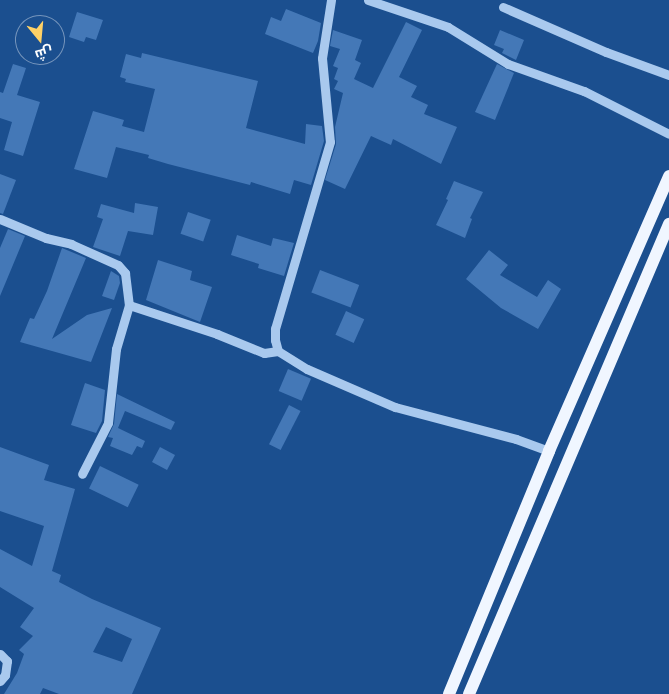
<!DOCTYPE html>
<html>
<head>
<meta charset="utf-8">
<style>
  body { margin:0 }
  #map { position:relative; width:669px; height:694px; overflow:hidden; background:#1b4f8f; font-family:Ubuntu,Cairo,sans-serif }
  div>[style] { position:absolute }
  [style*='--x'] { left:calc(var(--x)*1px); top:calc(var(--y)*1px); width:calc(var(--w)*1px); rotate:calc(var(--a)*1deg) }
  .building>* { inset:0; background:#4478b7; transform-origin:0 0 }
  .minor>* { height:9px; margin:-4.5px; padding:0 4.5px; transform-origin:4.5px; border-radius:4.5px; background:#a9c9ee }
  .major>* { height:12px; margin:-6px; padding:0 6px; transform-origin:6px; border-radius:6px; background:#f0f6ff }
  span { translate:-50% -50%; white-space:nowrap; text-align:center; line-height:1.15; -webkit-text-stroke:4px #1b4f8f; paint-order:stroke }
  .north { position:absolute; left:15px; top:15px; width:50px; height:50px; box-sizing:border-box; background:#1b4f8f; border:1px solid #7695bc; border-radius:50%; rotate:163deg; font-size:14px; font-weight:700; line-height:20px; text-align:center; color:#fff }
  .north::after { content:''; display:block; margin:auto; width:18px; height:22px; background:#ffd166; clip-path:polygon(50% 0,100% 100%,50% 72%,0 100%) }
</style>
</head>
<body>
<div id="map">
  <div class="building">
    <div style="clip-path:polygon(286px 9px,321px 23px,318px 41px,313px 53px,265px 34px,271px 17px,281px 21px)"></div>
    <div style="clip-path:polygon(77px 12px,103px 20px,96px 40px,86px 37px,84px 42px,69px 37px)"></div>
    <div style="clip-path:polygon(406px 22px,422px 30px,399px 77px,417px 86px,411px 97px,428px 105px,424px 114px,457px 127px,441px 164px,393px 139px,391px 145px,371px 136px,345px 189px,325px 180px,336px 144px,335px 127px,343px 93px,334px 89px,338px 81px,334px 79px,338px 68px,333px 66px,340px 49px,330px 46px,333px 30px,362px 40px,355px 60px,361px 63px,354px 79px,373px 88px)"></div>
    <div style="clip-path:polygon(500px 30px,524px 40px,516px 60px,502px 53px,504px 49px,494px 45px)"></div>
    <div style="clip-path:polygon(142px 53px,258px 81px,246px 128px,305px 144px,306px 124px,322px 126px,324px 141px,311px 185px,294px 180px,290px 194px,251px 182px,250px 185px,168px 164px,148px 158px,149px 155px,116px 147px,107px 178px,74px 169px,93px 111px,124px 120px,122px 126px,144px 132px,155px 89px,125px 82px,126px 79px,120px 77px,126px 54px,141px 58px)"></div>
    <div style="clip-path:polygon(13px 64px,26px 68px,17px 95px,40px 102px,23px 156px,4px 150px,12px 122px,0 118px,0 92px,3px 93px)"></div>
    <div style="clip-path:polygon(497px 64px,514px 73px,495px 120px,475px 112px)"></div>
    <div style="clip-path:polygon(0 174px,16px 180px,3px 214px,0 213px)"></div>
    <div style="clip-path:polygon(454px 181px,483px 192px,470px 218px,472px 219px,465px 238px,436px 225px,448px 200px,446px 199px)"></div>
    <div style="clip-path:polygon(135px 203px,158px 207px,153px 235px,128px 231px,120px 256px,93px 247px,103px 219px,97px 217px,101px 204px,134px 213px)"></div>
    <div style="left:188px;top:212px;width:24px;height:23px;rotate:19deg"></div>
    <div style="clip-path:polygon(8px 229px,25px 236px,0 296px,0 248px)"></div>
    <div style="clip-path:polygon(237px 235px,271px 246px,273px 238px,294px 243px,284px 276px,258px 268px,259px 264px,231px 255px)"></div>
    <div style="clip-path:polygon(62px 248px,86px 258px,52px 339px,87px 315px,112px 308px,91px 362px,20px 342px,30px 318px,34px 319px,47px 291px)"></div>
    <div style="clip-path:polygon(489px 250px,508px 265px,500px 275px,537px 297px,548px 280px,561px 289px,538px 329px,501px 308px,466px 279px)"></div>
    <div style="clip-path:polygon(158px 260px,192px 271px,190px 280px,212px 287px,200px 322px,146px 300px)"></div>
    <div style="left:320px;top:270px;width:42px;height:24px;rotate:21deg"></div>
    <div style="clip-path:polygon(111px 271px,119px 276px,120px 283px,114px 300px,102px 296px)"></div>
    <div style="left:346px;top:311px;width:20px;height:26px;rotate:24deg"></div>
    <div style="left:288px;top:369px;width:25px;height:24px;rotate:23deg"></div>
    <div style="clip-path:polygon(85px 383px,105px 390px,102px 421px,96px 433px,71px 425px)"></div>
    <div style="clip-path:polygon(117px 394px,175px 422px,171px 430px,125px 411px,118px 428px,145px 441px,142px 448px,137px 446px,132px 455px,110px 446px,113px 438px,108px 437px,114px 424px)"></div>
    <div style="left:289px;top:405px;width:13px;height:44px;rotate:27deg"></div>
    <div style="clip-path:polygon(evenodd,0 447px,49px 465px,44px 480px,75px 489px,52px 571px,61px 575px,59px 582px,92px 599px,161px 628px,132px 694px,59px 694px,43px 688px,40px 694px,4px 694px,17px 673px,24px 654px,19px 650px,33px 636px,20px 627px,34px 608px,0 587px,0 549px,32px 566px,44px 526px,0 511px,0 447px,106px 627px,132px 639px,122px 662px,93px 652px,106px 627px)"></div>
    <div style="left:160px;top:447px;width:17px;height:17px;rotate:28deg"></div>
    <div style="left:100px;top:466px;width:43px;height:25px;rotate:26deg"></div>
  </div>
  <div class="minor">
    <div style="--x:331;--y:0;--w:59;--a:98.8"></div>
    <div style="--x:322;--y:58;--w:84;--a:84.6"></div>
    <div style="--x:330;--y:142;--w:195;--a:106.4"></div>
    <div style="--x:275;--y:329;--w:11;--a:90"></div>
    <div style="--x:275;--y:340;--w:11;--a:75"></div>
    <div style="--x:278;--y:351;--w:34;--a:32"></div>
    <div style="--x:307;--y:369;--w:96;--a:23.4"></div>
    <div style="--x:395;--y:407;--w:125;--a:14.8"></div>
    <div style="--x:516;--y:439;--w:35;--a:20"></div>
    <div style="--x:368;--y:0;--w:84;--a:18.6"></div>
    <div style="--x:448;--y:27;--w:70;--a:31.7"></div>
    <div style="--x:508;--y:64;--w:81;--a:19.6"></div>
    <div style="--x:584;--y:91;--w:95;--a:26.8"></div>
    <div style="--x:503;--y:7;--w:112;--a:23.6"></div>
    <div style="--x:606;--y:52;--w:67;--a:20.1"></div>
    <div style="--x:0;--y:219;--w:50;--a:22.4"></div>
    <div style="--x:46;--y:238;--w:26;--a:13"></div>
    <div style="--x:71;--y:244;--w:51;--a:24.1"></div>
    <div style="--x:118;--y:265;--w:11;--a:49"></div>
    <div style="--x:125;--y:273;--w:32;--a:83"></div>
    <div style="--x:129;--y:305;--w:46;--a:106.5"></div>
    <div style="--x:116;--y:349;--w:74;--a:96.2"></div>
    <div style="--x:108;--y:423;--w:57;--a:117"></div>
    <div style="--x:129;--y:305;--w:93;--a:18.2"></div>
    <div style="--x:217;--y:334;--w:51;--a:22"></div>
    <div style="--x:264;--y:353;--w:14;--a:-8"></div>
    <div style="--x:0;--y:654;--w:10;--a:45"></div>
    <div style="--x:7;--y:661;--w:14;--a:98"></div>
    <div style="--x:5;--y:675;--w:8;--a:130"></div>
  </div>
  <div class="major">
    <div style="--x:449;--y:694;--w:263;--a:-67.6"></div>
    <div style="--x:549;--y:451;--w:300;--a:-66.4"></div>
    <div style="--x:469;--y:694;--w:511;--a:-66.95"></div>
  </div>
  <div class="north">ش</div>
</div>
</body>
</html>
